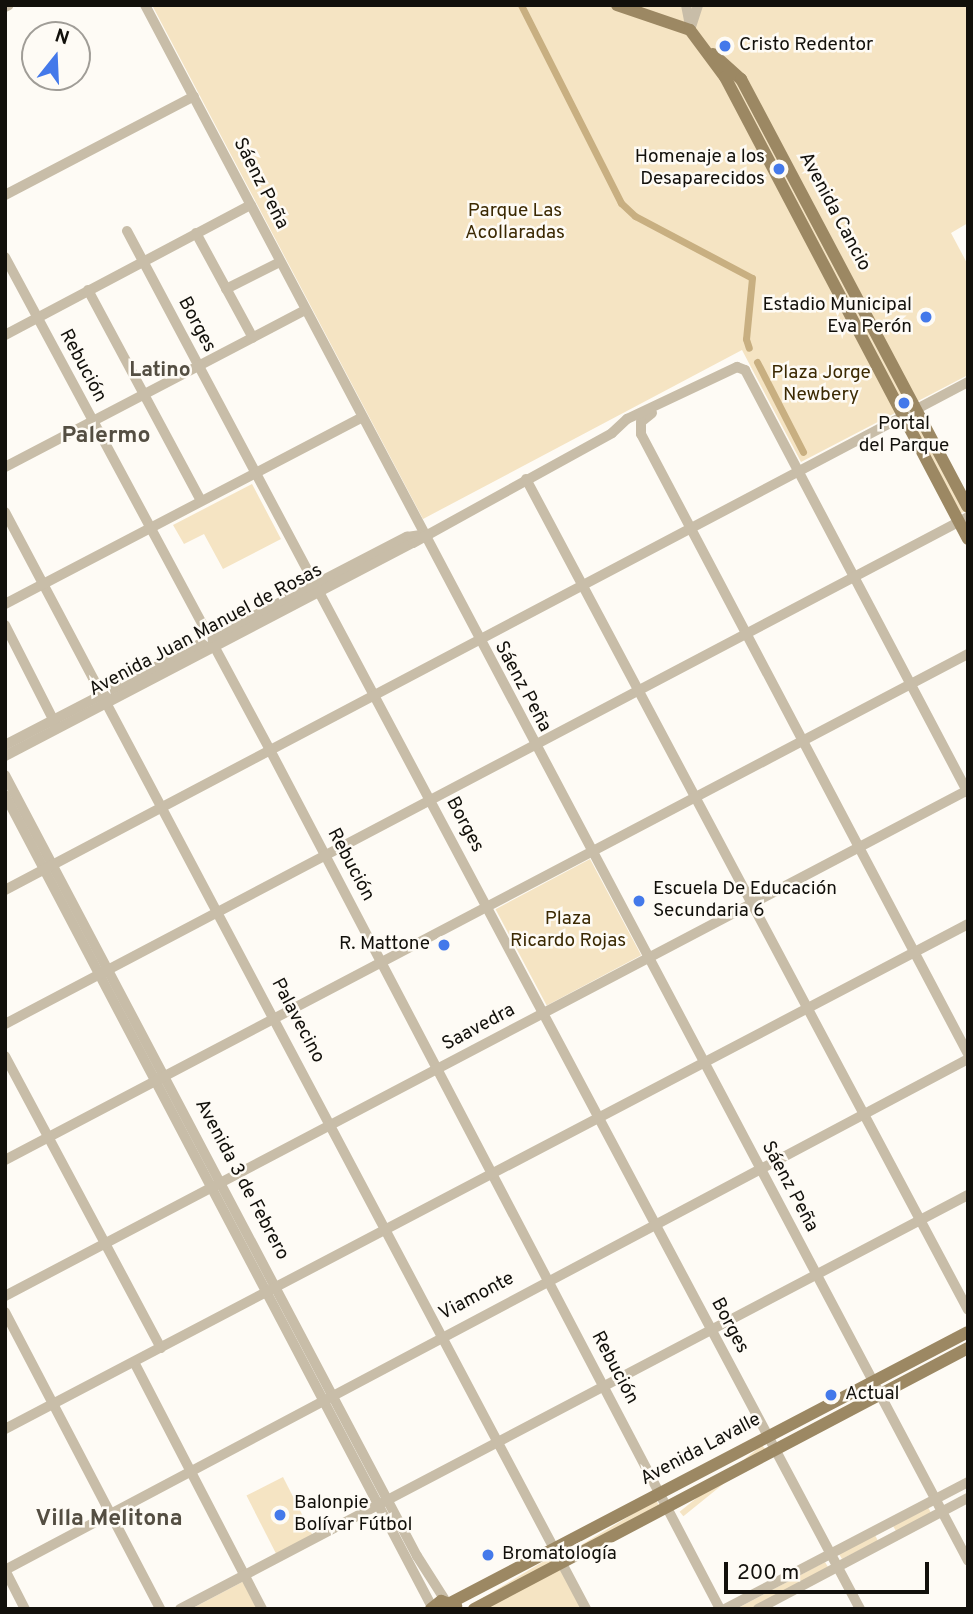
<!DOCTYPE html>
<html>
<head>
<meta charset="utf-8">
<style>
  body { margin:0 }
  #map { position:relative; width:973px; height:1614px; overflow:hidden; background:#fefbf5; font-family:Overpass,sans-serif }
  div>[style] { position:absolute }
  [style*='--x'] { left:calc(var(--x)*1px); top:calc(var(--y)*1px); width:calc(var(--w)*1px); rotate:calc(var(--a)*1deg) }
  .green>* { inset:0; background:#f5e4c3; transform-origin:0 0 }
  .canal>* { height:7px; margin:-3.5px; padding:0 3.5px; transform-origin:3.5px; border-radius:3.5px; background:#c8af81 }
  .minor>* { height:10px; margin:-5px; padding:0 5px; transform-origin:5px; border-radius:5px; background:#c8bda8 }
  .major>* { height:12px; margin:-6px; padding:0 6px; transform-origin:6px; border-radius:6px; background:#9c8863 }
  .dots>* { width:19px; height:19px; translate:-50% -50%; box-sizing:border-box; border:4px solid #fefbf5; border-radius:50% }
  span { translate:-50% -50%; white-space:nowrap; text-align:center; line-height:1.15; -webkit-text-stroke:5px #fefbf5; paint-order:stroke }
  .poi-label { font-size:19px; color:#12100b }
  .left { translate:0 -50%; text-align:left }
  .right { translate:-100% -50%; text-align:right }
  .street-label { font-size:19px; color:#12100b }
  .park-label { font-size:19px; color:#3b2902 }
  .neighbourhood-label { font-size:21px; color:#544e42; font-weight:700 }
  .quarter-label { font-size:23px; color:#544e42; font-weight:700 }
  .frame { position:absolute; inset:0; border:7px solid #12100b; pointer-events:none }
  .north { position:absolute; left:21px; top:21px; width:70px; height:70px; box-sizing:border-box; background:#fefbf5; border:2px solid #a09d97; border-radius:50%; rotate:18deg; font-size:19px; font-weight:700; line-height:28px; text-align:center; color:#12100b }
  .north::after { content:''; display:block; margin:auto; width:24px; height:32px; background:#4479ea; clip-path:polygon(50% 0,100% 100%,50% 72%,0 100%) }
  .scale { position:absolute; left:724px; top:1562px; width:205px; height:32px; box-sizing:border-box; border:4px solid #12100b; border-top:0; padding-left:9px; font-size:21px; line-height:24px; white-space:nowrap; color:#12100b; -webkit-text-stroke:5px #fefbf5; paint-order:stroke }
</style>
</head>
<body>
<div id="map">
  <div class="green">
    <div style="clip-path:polygon(152px 5px,968px 5px,968px 223px,951px 233px,968px 265px,968px 375px,801px 462px,742px 350px,423px 519px)"></div>
    <div style="left:917px;top:420px;width:103px;height:7px;rotate:62deg"></div>
    <div style="clip-path:polygon(252px 484px,281px 539px,223px 569px,204px 534px,184px 544px,173px 525px)"></div>
    <div style="left:590px;top:859px;width:109px;height:107px;rotate:62deg"></div>
    <div style="left:762px;top:1445px;width:6px;height:106px;rotate:51deg"></div>
    <div style="left:283px;top:1477px;width:65px;height:41px;rotate:63deg"></div>
    <div style="left:656px;top:1500px;width:6px;height:106px;rotate:59deg"></div>
    <div style="clip-path:polygon(928px 1507px,931px 1513px,896px 1531px,893px 1526px)"></div>
    <div style="clip-path:polygon(875px 1535px,878px 1541px,842px 1559px,839px 1554px)"></div>
    <div style="left:554px;top:1555px;width:6px;height:107px;rotate:59deg"></div>
    <div style="clip-path:polygon(825px 1562px,828px 1567px,750px 1609px,736px 1609px)"></div>
    <div style="clip-path:polygon(561px 1569px,581px 1609px,484px 1609px)"></div>
    <div style="clip-path:polygon(244px 1581px,258px 1609px,191px 1609px)"></div>
  </div>
  <div class="canal">
    <div style="--x:521;--y:5;--w:222;--a:63.2"></div>
    <div style="--x:621;--y:203;--w:19;--a:43"></div>
    <div style="--x:635;--y:216;--w:132;--a:27.9"></div>
    <div style="--x:752;--y:278;--w:61;--a:95.6"></div>
    <div style="--x:746;--y:339;--w:9;--a:72"></div>
    <div style="--x:757;--y:362;--w:101;--a:62.9"></div>
  </div>
  <div class="minor">
    <div style="--x:145;--y:5;--w:1760;--a:62.12"></div>
    <div style="--x:686;--y:5;--w:20;--a:79"></div>
    <div style="--x:5;--y:7;--w:4;--a:-27"></div>
    <div style="--x:690;--y:30;--w:26;--a:-72"></div>
    <div style="--x:5;--y:195;--w:213;--a:-27.6"></div>
    <div style="--x:127;--y:231;--w:1561;--a:61.99"></div>
    <div style="--x:196;--y:233;--w:119;--a:61.5"></div>
    <div style="--x:5;--y:257;--w:560;--a:61.74"></div>
    <div style="--x:270;--y:750;--w:970;--a:62.35"></div>
    <div style="--x:226;--y:289;--w:60;--a:-26.6"></div>
    <div style="--x:88;--y:290;--w:239;--a:61.8"></div>
    <div style="--x:5;--y:335;--w:278;--a:-27.9"></div>
    <div style="--x:652;--y:413;--w:14;--a:141"></div>
    <div style="--x:641;--y:422;--w:12;--a:90"></div>
    <div style="--x:641;--y:434;--w:701;--a:62.19"></div>
    <div style="--x:5;--y:467;--w:339;--a:-27.6"></div>
    <div style="--x:526;--y:479;--w:941;--a:61.99"></div>
    <div style="--x:5;--y:512;--w:1241;--a:62.09"></div>
    <div style="--x:5;--y:604;--w:402;--a:-27.6"></div>
    <div style="--x:5;--y:625;--w:112;--a:63"></div>
    <div style="--x:5;--y:745;--w:453;--a:-27.4"></div>
    <div style="--x:407;--y:537;--w:14;--a:-8"></div>
    <div style="--x:5;--y:756;--w:460;--a:-27.6"></div>
    <div style="--x:413;--y:543;--w:227;--a:-28.9"></div>
    <div style="--x:612;--y:433;--w:21;--a:-43"></div>
    <div style="--x:627;--y:419;--w:122;--a:-25.3"></div>
    <div style="--x:737;--y:367;--w:9;--a:21"></div>
    <div style="--x:745;--y:370;--w:478;--a:62.2"></div>
    <div style="--x:5;--y:775;--w:883;--a:62.19"></div>
    <div style="--x:417;--y:1556;--w:52;--a:57.5"></div>
    <div style="--x:5;--y:795;--w:917;--a:62.26"></div>
    <div style="--x:5;--y:890;--w:1089;--a:-27.81"></div>
    <div style="--x:5;--y:1024;--w:1088;--a:-27.77"></div>
    <div style="--x:5;--y:1056;--w:331;--a:61.9"></div>
    <div style="--x:5;--y:1160;--w:1088;--a:-27.72"></div>
    <div style="--x:5;--y:1296;--w:1088;--a:-27.72"></div>
    <div style="--x:5;--y:1312;--w:335;--a:62.4"></div>
    <div style="--x:134;--y:1362;--w:278;--a:62.6"></div>
    <div style="--x:5;--y:1429;--w:1087;--a:-27.67"></div>
    <div style="--x:5;--y:1570;--w:1090;--a:-27.95"></div>
    <div style="--x:5;--y:1570;--w:44;--a:62.9"></div>
    <div style="--x:180;--y:1609;--w:890;--a:-27.72"></div>
    <div style="--x:725;--y:1609;--w:274;--a:-27.6"></div>
    <div style="--x:758;--y:1609;--w:238;--a:-27.9"></div>
  </div>
  <div class="major">
    <div style="--x:617;--y:5;--w:77;--a:18.9"></div>
    <div style="--x:690;--y:30;--w:59;--a:53.3"></div>
    <div style="--x:725;--y:77;--w:522;--a:62.26"></div>
    <div style="--x:713;--y:54;--w:38;--a:42"></div>
    <div style="--x:741;--y:79;--w:484;--a:62.1"></div>
    <div style="--x:452;--y:1602;--w:582;--a:-27.62"></div>
    <div style="--x:431;--y:1609;--w:13;--a:-39"></div>
    <div style="--x:441;--y:1601;--w:16;--a:18"></div>
    <div style="--x:474;--y:1609;--w:559;--a:-27.85"></div>
  </div>
  <div class="dots">
    <div style="left:725px;top:46px;background:#4479ea"></div>
    <div style="left:779px;top:169px;background:#4479ea"></div>
    <div style="left:926px;top:317px;background:#4479ea"></div>
    <div style="left:904px;top:403px;background:#4479ea"></div>
    <div style="left:639px;top:901px;background:#4479ea"></div>
    <div style="left:444px;top:945px;background:#4479ea"></div>
    <div style="left:831px;top:1395px;background:#4479ea"></div>
    <div style="left:280px;top:1515px;background:#4479ea"></div>
    <div style="left:488px;top:1555px;background:#4479ea"></div>
  </div>
  <div class="poi-label">
    <span class="left" style="left:739px;top:46px">Cristo Redentor</span>
    <span class="right" style="left:765px;top:169px">Homenaje a los<br>Desaparecidos</span>
    <span class="right" style="left:912px;top:317px">Estadio Municipal<br>Eva Perón</span>
    <span style="left:904px;top:436px">Portal<br>del Parque</span>
    <span class="left" style="left:653px;top:901px">Escuela De Educación<br>Secundaria 6</span>
    <span class="right" style="left:430px;top:945px">R. Mattone</span>
    <span class="left" style="left:845px;top:1395px">Actual</span>
    <span class="left" style="left:294px;top:1515px">Balonpie<br>Bolívar Fútbol</span>
    <span class="left" style="left:502px;top:1555px">Bromatología</span>
  </div>
  <div class="street-label">
    <span style="left:260px;top:184px;rotate:63deg">Sáenz Peña</span>
    <span style="left:834px;top:212px;rotate:62deg">Avenida Cancio</span>
    <span style="left:196px;top:325px;rotate:62deg">Borges</span>
    <span style="left:82px;top:366px;rotate:62deg">Rebución</span>
    <span style="left:206px;top:631px;rotate:-28deg">Avenida Juan Manuel de Rosas</span>
    <span style="left:522px;top:687px;rotate:62deg">Sáenz Peña</span>
    <span style="left:464px;top:825px;rotate:62deg">Borges</span>
    <span style="left:350px;top:865px;rotate:62deg">Rebución</span>
    <span style="left:297px;top:1021px;rotate:62deg">Palavecino</span>
    <span style="left:479px;top:1028px;rotate:-28deg">Saavedra</span>
    <span style="left:241px;top:1180px;rotate:62deg">Avenida 3 de Febrero</span>
    <span style="left:789px;top:1187px;rotate:62deg">Sáenz Peña</span>
    <span style="left:477px;top:1297px;rotate:-28deg">Viamonte</span>
    <span style="left:729px;top:1326px;rotate:62deg">Borges</span>
    <span style="left:614px;top:1368px;rotate:62deg">Rebución</span>
    <span style="left:701px;top:1450px;rotate:-28deg">Avenida Lavalle</span>
  </div>
  <div class="park-label">
    <span style="left:515px;top:223px">Parque Las<br>Acollaradas</span>
    <span style="left:821px;top:385px">Plaza Jorge<br>Newbery</span>
    <span style="left:568px;top:931px">Plaza<br>Ricardo Rojas</span>
  </div>
  <div class="neighbourhood-label">
    <span style="left:160px;top:371px">Latino</span>
  </div>
  <div class="quarter-label">
    <span style="left:106px;top:437px">Palermo</span>
    <span style="left:109px;top:1520px">Villa Melitona</span>
  </div>
  <div class="frame"></div>
  <div class="north">N</div>
  <div class="scale">200 m</div>
</div>
</body>
</html>
